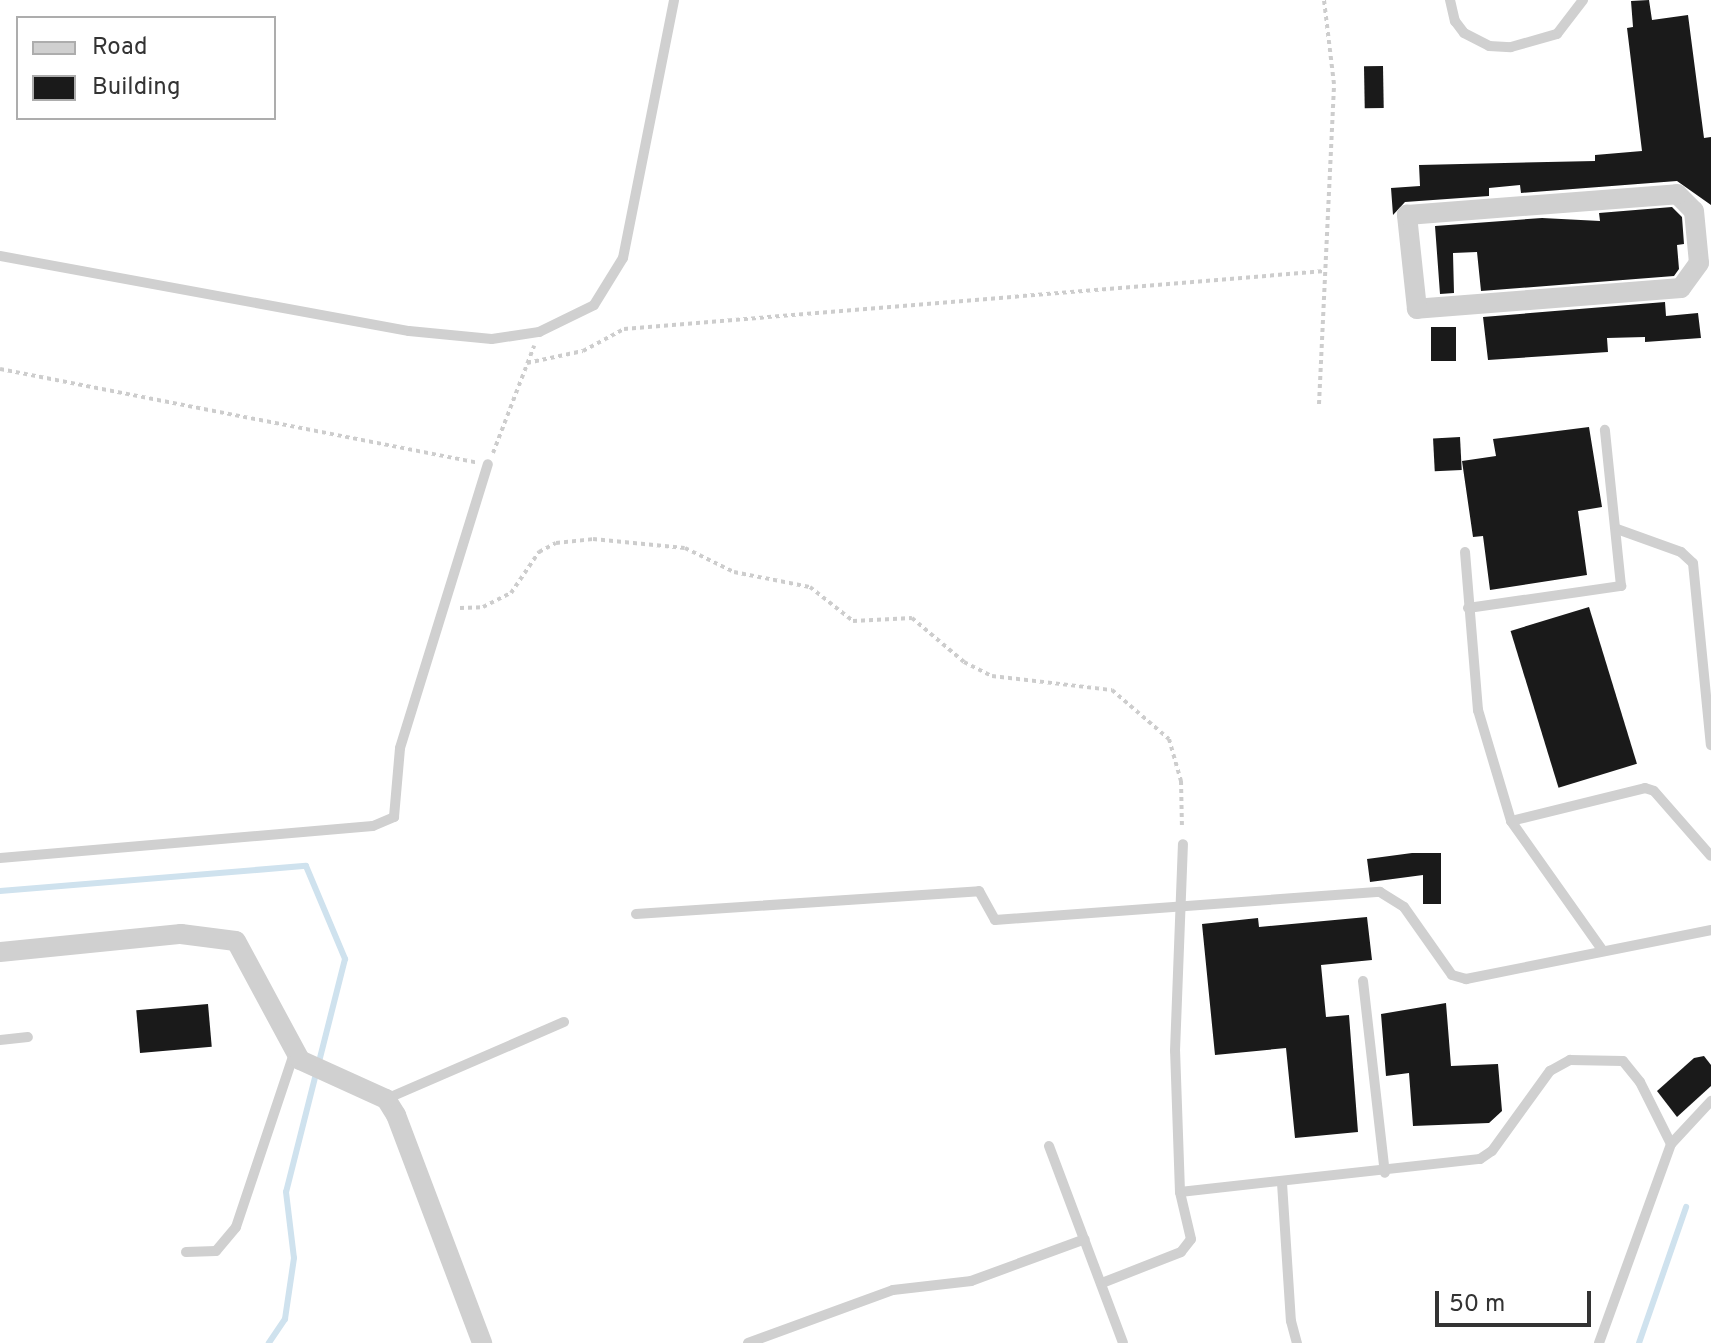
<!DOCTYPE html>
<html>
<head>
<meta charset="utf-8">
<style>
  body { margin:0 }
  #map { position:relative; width:1711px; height:1343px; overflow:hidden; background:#fff; font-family:Overpass,sans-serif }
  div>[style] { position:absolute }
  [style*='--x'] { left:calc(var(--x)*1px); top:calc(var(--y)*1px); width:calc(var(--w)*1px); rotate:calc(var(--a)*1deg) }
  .stream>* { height:6px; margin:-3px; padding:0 3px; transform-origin:3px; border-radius:3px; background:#cfe2ee }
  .building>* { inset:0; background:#1a1a1a; transform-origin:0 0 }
  .path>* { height:4px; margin-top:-2px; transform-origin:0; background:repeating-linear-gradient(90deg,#cdcdcd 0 4px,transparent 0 8px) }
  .lane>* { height:10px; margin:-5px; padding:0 5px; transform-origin:5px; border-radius:5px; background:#d0d0d0 }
  .street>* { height:20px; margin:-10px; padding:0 10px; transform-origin:10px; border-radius:10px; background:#d0d0d0 }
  span { translate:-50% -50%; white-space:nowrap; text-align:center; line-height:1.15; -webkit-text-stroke:8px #fff; paint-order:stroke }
  .legend { position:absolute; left:16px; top:16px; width:260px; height:104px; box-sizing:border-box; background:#fff; border:2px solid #adadad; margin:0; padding:10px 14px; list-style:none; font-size:24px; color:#333 }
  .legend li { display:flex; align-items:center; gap:16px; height:40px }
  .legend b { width:40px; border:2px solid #adadad }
  .scale { position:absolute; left:1435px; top:1291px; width:156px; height:36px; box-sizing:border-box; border:4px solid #333; border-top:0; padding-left:10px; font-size:24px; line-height:28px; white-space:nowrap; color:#333; -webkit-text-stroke:6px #fff; paint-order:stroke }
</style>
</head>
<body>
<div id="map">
  <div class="stream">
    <div style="--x:0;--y:891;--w:307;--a:-4.7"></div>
    <div style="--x:306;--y:866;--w:101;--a:67.2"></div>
    <div style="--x:345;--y:959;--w:240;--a:104.2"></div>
    <div style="--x:286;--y:1192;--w:66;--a:83.1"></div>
    <div style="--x:294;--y:1258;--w:62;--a:98.4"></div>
    <div style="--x:285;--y:1319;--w:29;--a:124"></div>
    <div style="--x:1639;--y:1343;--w:144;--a:-70.9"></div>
  </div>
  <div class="building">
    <div style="clip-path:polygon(1649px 0,1652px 20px,1688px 15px,1704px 138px,1711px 137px,1711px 205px,1677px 181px,1521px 193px,1520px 185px,1489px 188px,1489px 196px,1405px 202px,1393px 215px,1391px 188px,1420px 186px,1419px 165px,1595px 161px,1595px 155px,1642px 151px,1627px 28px,1633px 27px,1631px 1px)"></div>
    <div style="left:1383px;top:66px;width:42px;height:19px;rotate:89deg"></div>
    <div style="clip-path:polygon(1672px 207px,1682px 217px,1684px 244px,1677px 245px,1679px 269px,1674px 276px,1481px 291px,1477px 252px,1453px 253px,1454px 293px,1440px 294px,1435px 226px,1542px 218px,1600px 221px,1599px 213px)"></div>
    <div style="clip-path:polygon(1665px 302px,1666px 316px,1698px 313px,1701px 338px,1645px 342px,1645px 337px,1607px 338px,1608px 352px,1488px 360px,1483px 317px)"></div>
    <div style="left:1431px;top:327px;width:25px;height:34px"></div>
    <div style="clip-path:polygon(1589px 427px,1602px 507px,1578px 511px,1587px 575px,1490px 590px,1483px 536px,1473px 537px,1462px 461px,1496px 456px,1493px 439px)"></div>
    <div style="left:1460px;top:437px;width:33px;height:27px;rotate:87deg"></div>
    <div style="left:1589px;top:607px;width:164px;height:82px;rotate:73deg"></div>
    <div style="clip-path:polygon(1412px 853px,1441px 853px,1441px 904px,1423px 904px,1423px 875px,1370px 882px,1367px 859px)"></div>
    <div style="clip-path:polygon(1367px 917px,1372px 960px,1321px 965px,1326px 1017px,1349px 1015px,1358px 1132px,1295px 1138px,1286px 1048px,1215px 1055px,1202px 924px,1258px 918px,1259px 927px)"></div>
    <div style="clip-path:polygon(1446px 1003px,1451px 1066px,1498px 1064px,1502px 1111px,1489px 1123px,1413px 1126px,1409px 1073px,1386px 1076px,1381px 1014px)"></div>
    <div style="left:208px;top:1004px;width:43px;height:72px;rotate:85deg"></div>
    <div style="clip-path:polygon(1704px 1056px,1711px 1065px,1711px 1086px,1677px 1117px,1657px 1091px,1694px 1058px)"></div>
  </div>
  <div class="path">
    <div style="--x:527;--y:363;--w:57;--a:-12.1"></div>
    <div style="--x:583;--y:351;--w:47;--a:-28.2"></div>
    <div style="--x:624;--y:329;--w:703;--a:-4.73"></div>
    <div style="--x:0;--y:369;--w:485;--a:11.1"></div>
    <div style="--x:1319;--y:404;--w:320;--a:-87.3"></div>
    <div style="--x:1334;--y:84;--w:85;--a:-96.8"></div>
    <div style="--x:493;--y:453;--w:115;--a:-69"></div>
    <div style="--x:460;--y:608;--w:23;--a:-2"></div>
    <div style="--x:483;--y:607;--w:31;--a:-27"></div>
    <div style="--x:511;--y:593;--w:50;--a:-55.7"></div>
    <div style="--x:539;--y:552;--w:19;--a:-28"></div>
    <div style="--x:556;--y:543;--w:37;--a:-6"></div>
    <div style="--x:593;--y:539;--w:92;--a:5.6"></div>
    <div style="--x:685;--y:548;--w:55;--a:26.1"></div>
    <div style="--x:734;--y:572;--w:77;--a:11.2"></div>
    <div style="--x:810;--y:587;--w:55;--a:38.3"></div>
    <div style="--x:853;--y:621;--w:59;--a:-2.9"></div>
    <div style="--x:912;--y:618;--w:68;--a:40.2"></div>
    <div style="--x:964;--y:662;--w:31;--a:27"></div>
    <div style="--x:992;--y:676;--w:121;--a:6.7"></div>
    <div style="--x:1112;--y:690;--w:75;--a:40.7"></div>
    <div style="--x:1169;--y:739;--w:44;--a:74.1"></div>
    <div style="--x:1181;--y:781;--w:48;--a:88.8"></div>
  </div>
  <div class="lane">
    <div style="--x:1450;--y:0;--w:22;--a:77"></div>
    <div style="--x:1455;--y:21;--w:15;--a:53"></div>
    <div style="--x:1464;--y:33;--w:28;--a:27"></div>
    <div style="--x:1489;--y:46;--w:22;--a:3"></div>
    <div style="--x:1511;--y:47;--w:48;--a:-15.8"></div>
    <div style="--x:1557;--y:34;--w:43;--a:-52.6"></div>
    <div style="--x:0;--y:256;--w:416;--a:10.4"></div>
    <div style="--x:409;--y:331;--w:83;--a:5.5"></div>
    <div style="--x:492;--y:339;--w:48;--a:-8.5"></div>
    <div style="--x:539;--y:332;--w:61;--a:-26.1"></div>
    <div style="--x:594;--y:305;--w:55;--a:-58.3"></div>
    <div style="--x:623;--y:258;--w:263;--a:-78.8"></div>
    <div style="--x:1617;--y:529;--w:68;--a:19.8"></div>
    <div style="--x:1681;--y:552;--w:16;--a:43"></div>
    <div style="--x:1693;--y:563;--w:183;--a:84.4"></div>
    <div style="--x:1465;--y:552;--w:159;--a:85.3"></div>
    <div style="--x:1478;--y:710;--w:116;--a:73.4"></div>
    <div style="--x:1511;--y:821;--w:159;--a:54.7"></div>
    <div style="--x:1468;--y:608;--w:155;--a:-8.2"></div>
    <div style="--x:1621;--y:586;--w:157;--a:-95.9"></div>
    <div style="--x:1511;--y:821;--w:138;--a:-13.8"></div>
    <div style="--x:1645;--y:788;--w:9;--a:18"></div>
    <div style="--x:1654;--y:791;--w:86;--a:48.8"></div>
    <div style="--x:0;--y:858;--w:374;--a:-4.9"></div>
    <div style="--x:373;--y:826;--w:23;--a:-23"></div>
    <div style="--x:394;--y:817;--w:69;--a:-85"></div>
    <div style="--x:400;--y:748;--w:297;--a:-72.8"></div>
    <div style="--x:636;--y:914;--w:344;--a:-3.8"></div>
    <div style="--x:979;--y:891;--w:33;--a:61"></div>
    <div style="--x:995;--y:920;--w:386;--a:-4.2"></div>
    <div style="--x:1380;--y:892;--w:28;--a:32"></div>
    <div style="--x:1404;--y:907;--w:83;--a:54.8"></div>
    <div style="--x:1452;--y:975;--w:15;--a:16"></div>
    <div style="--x:1466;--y:979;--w:250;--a:-11.3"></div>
    <div style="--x:1363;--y:981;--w:193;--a:83.5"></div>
    <div style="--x:0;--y:1040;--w:28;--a:-6"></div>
    <div style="--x:386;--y:1099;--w:194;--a:-23.4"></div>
    <div style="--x:1049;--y:1146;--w:210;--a:69.4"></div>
    <div style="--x:1282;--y:1183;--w:138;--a:86.3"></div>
    <div style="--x:1291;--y:1321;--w:23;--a:75"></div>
    <div style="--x:1180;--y:1192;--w:302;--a:-6.3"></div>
    <div style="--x:1480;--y:1159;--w:14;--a:-34"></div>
    <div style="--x:1492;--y:1151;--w:99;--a:-54.1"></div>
    <div style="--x:1550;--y:1071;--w:23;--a:-29"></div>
    <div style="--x:1570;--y:1060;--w:53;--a:1.1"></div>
    <div style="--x:1623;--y:1061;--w:27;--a:51"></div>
    <div style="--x:1640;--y:1082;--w:69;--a:63.4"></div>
    <div style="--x:186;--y:1252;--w:30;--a:-2"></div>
    <div style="--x:216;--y:1251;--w:31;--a:-50"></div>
    <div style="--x:236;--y:1227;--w:182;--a:-71.5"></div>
    <div style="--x:1102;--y:1283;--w:85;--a:-21.4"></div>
    <div style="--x:1181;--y:1252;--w:16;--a:-52"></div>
    <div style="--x:1191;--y:1239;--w:48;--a:-103.2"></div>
    <div style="--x:1180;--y:1192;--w:141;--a:-92"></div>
    <div style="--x:1175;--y:1051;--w:207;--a:-87.8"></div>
    <div style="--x:748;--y:1343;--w:154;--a:-20.1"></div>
    <div style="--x:893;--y:1290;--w:79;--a:-6.6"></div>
    <div style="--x:971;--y:1281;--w:121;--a:-20.2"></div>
    <div style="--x:1599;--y:1343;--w:212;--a:-70.1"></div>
    <div style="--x:1671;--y:1144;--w:59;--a:-47.1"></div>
  </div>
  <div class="street">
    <div style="--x:1677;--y:194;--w:24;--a:45"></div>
    <div style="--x:1694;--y:211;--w:52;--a:84.5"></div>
    <div style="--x:1699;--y:263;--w:31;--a:126"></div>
    <div style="--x:1681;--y:288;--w:265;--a:175.5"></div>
    <div style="--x:1417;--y:309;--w:95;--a:-96.1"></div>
    <div style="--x:1407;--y:215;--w:271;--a:-4.4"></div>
    <div style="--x:0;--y:952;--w:182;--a:-5.7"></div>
    <div style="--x:181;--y:934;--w:55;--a:7.3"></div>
    <div style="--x:236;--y:941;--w:135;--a:61.7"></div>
    <div style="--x:300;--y:1060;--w:94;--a:24.4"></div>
    <div style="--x:386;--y:1099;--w:19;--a:58"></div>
    <div style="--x:396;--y:1115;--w:244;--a:69.3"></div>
  </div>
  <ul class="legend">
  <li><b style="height:10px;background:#d0d0d0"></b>Road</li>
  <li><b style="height:22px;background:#1a1a1a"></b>Building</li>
  </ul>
  <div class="scale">50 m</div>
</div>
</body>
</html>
